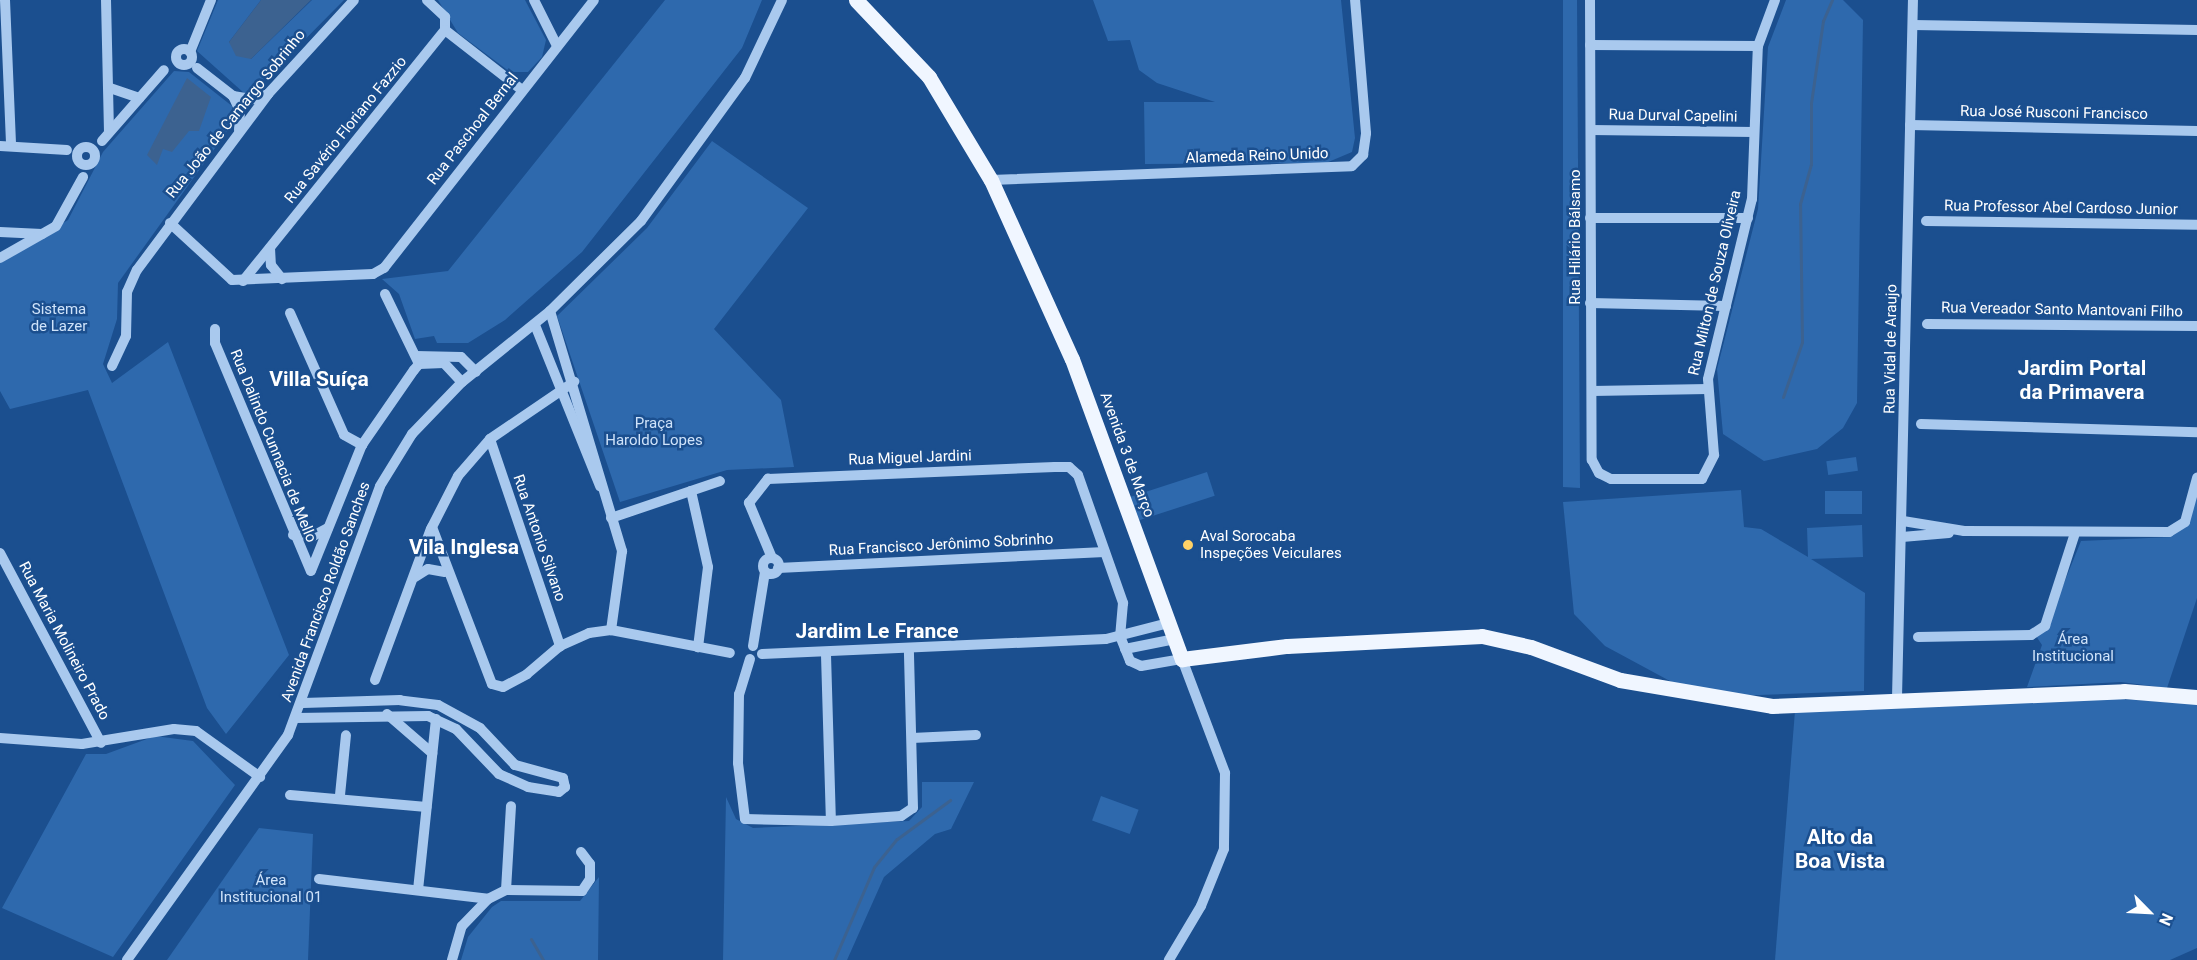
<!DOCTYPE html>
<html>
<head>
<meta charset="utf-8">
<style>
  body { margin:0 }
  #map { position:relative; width:2197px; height:960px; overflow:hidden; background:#1b4f8f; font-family:Roboto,sans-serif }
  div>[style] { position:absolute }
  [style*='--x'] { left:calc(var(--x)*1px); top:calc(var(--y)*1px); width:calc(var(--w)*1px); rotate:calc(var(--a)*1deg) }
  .green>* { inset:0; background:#2e69ad; transform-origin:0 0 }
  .water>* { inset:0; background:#3c6290 }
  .stream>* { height:3px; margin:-1.5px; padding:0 1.5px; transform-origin:1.5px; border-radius:1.5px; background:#3c6290 }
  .minor>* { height:10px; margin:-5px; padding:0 5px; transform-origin:5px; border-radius:5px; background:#a9c9ee }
  .minor>.ring { margin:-5px; padding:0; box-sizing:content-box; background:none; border:10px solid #a9c9ee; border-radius:50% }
  .major>* { height:15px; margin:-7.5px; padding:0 7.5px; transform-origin:7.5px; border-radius:7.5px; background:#f0f6ff }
  .dots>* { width:16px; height:16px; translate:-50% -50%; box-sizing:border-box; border:3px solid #1b4f8f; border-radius:50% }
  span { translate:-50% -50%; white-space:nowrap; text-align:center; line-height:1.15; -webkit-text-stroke:5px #1b4f8f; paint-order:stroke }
  .street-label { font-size:15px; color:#fff }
  .park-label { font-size:15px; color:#cfe3fa }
  .poi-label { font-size:15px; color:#fff }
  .left { translate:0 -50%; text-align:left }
  .district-label { font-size:21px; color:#fff; font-weight:700 }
  .north { position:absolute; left:2119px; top:882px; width:60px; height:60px; -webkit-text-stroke:4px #1b4f8f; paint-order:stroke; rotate:114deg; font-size:16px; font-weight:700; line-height:24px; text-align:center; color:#fff }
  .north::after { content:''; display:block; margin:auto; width:21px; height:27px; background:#fff; clip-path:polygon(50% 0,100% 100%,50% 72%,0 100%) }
</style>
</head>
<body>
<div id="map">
  <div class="green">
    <div style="clip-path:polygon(218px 0,261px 0,229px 42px,251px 59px,312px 0,344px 0,252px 93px,244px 93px,197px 51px)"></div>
    <div style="clip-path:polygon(438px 0,525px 0,546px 40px,542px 57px,528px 72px,510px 72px,458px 33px)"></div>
    <div style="clip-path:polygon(665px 0,762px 0,742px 48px,582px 252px,505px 320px,468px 343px,437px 343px,434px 336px,415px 339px,399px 294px,382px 279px,448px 271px)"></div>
    <div style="clip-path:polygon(1093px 0,1341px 0,1355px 138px,1352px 152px,1326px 163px,1145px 164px,1144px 102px,1215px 102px,1157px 83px,1139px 70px,1130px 40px,1108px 41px)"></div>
    <div style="clip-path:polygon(1563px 0,1577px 0,1580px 488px,1563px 487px)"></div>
    <div style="clip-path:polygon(1786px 0,1843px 0,1863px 20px,1857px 403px,1843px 428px,1817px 449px,1764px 461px,1723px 434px,1717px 369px,1758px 209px,1768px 47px)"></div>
    <div style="clip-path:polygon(174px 71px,189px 72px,232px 106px,233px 123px,118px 283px,117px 319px,103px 364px,112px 383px,168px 342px,289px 655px,226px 734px,207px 708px,88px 390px,10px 409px,0 391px,0 263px,68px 220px,103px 152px)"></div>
    <div style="clip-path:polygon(712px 141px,808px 208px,714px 329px,781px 400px,794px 467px,727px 470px,620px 502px,557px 316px,647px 228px)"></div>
    <div style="left:1856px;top:457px;width:14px;height:30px;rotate:82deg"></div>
    <div style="left:1207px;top:472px;width:25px;height:81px;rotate:72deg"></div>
    <div style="clip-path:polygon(1741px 490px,1744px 527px,1761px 529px,1808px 557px,1807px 528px,1862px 525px,1863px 557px,1811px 559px,1865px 593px,1864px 691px,1730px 696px,1681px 687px,1605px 646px,1574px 614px,1563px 502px)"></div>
    <div style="left:1862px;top:491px;width:23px;height:37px;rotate:90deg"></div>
    <div style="clip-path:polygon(2197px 492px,2197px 598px,2167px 688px,2121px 682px,2027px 687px,2042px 645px,2036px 636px,2045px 630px,2081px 541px,2171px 537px,2188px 522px)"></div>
    <div style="clip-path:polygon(2104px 698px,2197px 704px,2197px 948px,2170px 960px,1775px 960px,1795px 711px)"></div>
    <div style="clip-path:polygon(155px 736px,193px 741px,235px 785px,113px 957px,2px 908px,86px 754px,106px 754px)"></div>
    <div style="clip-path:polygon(922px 782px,974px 782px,951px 829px,935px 834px,884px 877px,847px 960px,723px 960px,726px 797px,736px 819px,753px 828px,909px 821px,922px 807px)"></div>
    <div style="left:1101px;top:796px;width:40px;height:26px;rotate:20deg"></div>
    <div style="clip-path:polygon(259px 828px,313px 834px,308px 960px,167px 960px)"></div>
    <div style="clip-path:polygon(599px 877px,598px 960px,461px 960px,468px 937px,492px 907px,501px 901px,580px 901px)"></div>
  </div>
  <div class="water">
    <div style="clip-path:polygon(261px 0,311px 0,251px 59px,236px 56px,229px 42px)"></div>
    <div style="clip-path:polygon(187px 78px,211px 97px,206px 111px,199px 131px,189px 131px,172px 152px,163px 149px,157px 165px,147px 155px)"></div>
  </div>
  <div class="stream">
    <div style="--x:1783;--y:397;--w:58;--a:-70.9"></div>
    <div style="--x:1802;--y:342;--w:138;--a:-90.8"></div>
    <div style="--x:1800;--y:204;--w:41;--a:-74.6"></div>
    <div style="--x:1811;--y:164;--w:61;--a:-90"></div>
    <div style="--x:1811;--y:103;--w:83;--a:-81.7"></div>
    <div style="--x:1823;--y:21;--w:23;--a:-67"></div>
    <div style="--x:531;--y:939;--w:24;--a:60"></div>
    <div style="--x:834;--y:960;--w:101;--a:-66.7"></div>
    <div style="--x:874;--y:867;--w:36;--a:-51"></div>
    <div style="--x:897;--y:839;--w:66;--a:-36.3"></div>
  </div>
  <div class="minor">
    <div style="--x:5;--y:0;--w:146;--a:87.6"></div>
    <div style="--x:106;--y:0;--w:131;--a:88.7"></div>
    <div style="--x:427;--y:0;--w:25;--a:43"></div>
    <div style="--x:445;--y:17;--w:13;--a:90"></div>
    <div style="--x:534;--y:0;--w:51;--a:63.4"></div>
    <div style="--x:1590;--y:0;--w:460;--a:89.8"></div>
    <div style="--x:1592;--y:460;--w:15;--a:62"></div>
    <div style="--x:1599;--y:473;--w:13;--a:27"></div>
    <div style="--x:1611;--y:479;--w:91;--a:0"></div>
    <div style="--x:1702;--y:479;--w:27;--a:-63"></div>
    <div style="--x:1714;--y:455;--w:76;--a:-94.5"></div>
    <div style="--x:1708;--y:379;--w:185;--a:-76.3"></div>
    <div style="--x:1752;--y:199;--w:153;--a:-87.8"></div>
    <div style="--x:1758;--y:46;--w:49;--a:-69.7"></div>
    <div style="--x:1913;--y:25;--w:284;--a:1"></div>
    <div style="--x:445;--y:30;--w:98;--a:37.9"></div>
    <div style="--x:1590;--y:45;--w:168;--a:0.3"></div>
    <div class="ring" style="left:176px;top:49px;width:6px;height:6px"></div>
    <div style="--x:190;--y:52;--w:56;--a:-68"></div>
    <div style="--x:197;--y:68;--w:46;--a:37.9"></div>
    <div style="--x:233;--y:96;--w:20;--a:9"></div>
    <div style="--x:253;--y:99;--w:16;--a:-18"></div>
    <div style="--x:110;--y:88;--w:31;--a:19"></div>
    <div style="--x:233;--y:96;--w:17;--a:65"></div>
    <div style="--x:240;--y:111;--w:19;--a:93"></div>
    <div style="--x:1910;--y:125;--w:287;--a:1.2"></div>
    <div style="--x:1591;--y:130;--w:163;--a:0.7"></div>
    <div style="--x:102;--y:141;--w:94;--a:-48.9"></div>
    <div style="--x:0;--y:146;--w:67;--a:3.4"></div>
    <div class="ring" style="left:77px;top:147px;width:8px;height:8px"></div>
    <div style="--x:991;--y:180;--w:361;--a:-2.2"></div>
    <div style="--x:1352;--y:166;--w:16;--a:-45"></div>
    <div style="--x:1363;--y:155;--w:22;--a:-82"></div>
    <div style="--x:1366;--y:133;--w:133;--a:-94.7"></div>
    <div style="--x:1590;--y:218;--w:158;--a:0"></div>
    <div style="--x:1926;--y:221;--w:271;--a:0.8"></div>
    <div style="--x:170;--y:223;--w:84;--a:42.6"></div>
    <div style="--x:232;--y:280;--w:141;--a:-2.4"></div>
    <div style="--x:373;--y:274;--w:13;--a:-29"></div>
    <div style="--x:384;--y:268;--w:340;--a:-51.9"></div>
    <div style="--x:0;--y:232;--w:42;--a:2.7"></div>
    <div style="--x:270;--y:248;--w:17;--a:87"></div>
    <div style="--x:271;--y:265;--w:18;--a:52"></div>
    <div style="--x:0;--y:258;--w:64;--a:-29.7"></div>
    <div style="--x:56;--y:226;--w:56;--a:-61.1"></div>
    <div style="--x:243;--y:281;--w:322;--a:-51.2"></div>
    <div style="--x:385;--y:294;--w:78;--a:64.1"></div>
    <div style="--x:1590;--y:303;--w:136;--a:1.3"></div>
    <div style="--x:550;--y:311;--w:251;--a:73.3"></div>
    <div style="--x:622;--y:551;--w:80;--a:97.9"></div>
    <div style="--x:290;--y:313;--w:133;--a:66.1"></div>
    <div style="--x:344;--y:435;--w:21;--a:29"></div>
    <div style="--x:1927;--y:324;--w:270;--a:0.4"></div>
    <div style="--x:535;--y:325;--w:174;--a:68"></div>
    <div style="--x:215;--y:329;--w:14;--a:90"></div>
    <div style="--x:215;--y:343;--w:247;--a:67.2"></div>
    <div style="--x:311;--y:571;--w:136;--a:-68"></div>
    <div style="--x:362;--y:445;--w:91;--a:-55.3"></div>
    <div style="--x:414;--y:370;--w:8;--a:-50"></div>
    <div style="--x:419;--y:364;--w:25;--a:-2"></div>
    <div style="--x:444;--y:363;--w:26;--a:47"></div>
    <div style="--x:416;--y:356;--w:45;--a:1.3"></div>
    <div style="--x:461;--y:357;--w:21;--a:45"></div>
    <div style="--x:112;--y:366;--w:33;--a:-65"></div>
    <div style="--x:126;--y:336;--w:44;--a:-88.7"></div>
    <div style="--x:127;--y:292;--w:24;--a:-66"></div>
    <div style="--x:137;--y:270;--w:219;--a:-53.3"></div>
    <div style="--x:268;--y:94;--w:127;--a:-47.5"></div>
    <div style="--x:1592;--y:391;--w:116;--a:-1"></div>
    <div style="--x:1921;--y:424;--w:276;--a:1.7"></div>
    <div style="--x:490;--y:439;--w:219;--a:71.3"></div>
    <div style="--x:691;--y:491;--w:78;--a:77.4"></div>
    <div style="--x:708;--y:567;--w:81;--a:97.1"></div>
    <div style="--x:611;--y:518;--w:115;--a:-18.7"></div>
    <div style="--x:1903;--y:521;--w:62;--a:9.3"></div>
    <div style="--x:1964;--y:531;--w:205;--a:0.3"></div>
    <div style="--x:2169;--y:532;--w:19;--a:-32"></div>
    <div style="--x:2185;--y:522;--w:46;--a:-74.7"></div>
    <div style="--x:432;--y:527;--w:168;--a:69.1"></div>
    <div style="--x:492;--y:684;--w:11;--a:15"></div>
    <div style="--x:503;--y:687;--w:27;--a:-28"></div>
    <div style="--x:527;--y:674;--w:43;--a:-40.3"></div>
    <div style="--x:560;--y:646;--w:32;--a:-24"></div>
    <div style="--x:589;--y:633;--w:22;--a:-8"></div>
    <div style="--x:611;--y:630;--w:121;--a:10.9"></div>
    <div style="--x:293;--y:535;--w:20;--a:3"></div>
    <div style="--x:313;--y:536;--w:17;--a:-28"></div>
    <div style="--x:1902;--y:537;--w:47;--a:-4.9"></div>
    <div style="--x:0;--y:553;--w:215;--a:62"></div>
    <div style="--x:772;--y:558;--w:60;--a:-112.7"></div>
    <div style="--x:749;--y:503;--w:31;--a:-52"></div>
    <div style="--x:768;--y:479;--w:287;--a:-2.4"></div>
    <div style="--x:1055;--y:467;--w:14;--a:0"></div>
    <div style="--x:1069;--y:467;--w:12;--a:42"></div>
    <div style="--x:1078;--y:475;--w:136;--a:70.6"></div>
    <div style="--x:1123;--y:603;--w:33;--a:95"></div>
    <div style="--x:1120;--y:636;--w:27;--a:68"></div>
    <div style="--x:1130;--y:661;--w:12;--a:24"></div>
    <div style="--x:1141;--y:666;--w:42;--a:-9.7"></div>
    <div style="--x:1182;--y:659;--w:122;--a:69.3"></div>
    <div style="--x:1225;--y:773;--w:76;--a:90.8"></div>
    <div style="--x:1224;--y:849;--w:61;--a:112"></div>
    <div style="--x:1201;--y:906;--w:63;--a:120.7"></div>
    <div class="ring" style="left:763px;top:558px;width:6px;height:6px"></div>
    <div style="--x:778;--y:568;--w:327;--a:-2.8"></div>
    <div style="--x:415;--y:577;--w:15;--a:-32"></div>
    <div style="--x:428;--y:569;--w:17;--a:10"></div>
    <div style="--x:1918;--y:637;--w:113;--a:-1"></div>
    <div style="--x:2031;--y:635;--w:17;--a:-33"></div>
    <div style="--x:2045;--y:626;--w:98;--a:-72.1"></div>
    <div style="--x:753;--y:646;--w:75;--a:-80.8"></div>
    <div style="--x:1125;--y:649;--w:51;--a:-11.3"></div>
    <div style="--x:762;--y:654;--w:344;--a:-2.5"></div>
    <div style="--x:1106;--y:639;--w:65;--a:-14.3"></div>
    <div style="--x:826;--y:655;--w:166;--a:88.3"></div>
    <div style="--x:750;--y:659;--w:37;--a:107"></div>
    <div style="--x:739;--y:694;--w:69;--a:90.8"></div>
    <div style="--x:738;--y:763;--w:56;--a:82.9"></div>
    <div style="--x:745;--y:819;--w:86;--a:1.3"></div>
    <div style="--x:831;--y:821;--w:70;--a:-4.1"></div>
    <div style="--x:901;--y:816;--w:14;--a:-34"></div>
    <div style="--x:913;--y:808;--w:157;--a:-91.5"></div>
    <div style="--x:375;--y:680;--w:161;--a:-69.7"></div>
    <div style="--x:431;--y:529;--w:59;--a:-63"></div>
    <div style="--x:458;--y:476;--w:49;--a:-49.1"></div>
    <div style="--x:490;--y:439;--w:102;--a:-34.2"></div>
    <div style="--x:1897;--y:698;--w:698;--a:-88.69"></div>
    <div style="--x:387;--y:714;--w:60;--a:40.9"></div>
    <div style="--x:296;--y:718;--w:132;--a:-0.9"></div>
    <div style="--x:428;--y:716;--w:31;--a:25"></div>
    <div style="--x:456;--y:729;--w:62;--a:46.3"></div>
    <div style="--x:499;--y:774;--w:32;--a:24"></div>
    <div style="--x:528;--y:787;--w:31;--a:9"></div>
    <div style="--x:559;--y:792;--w:8;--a:-40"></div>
    <div style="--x:565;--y:787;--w:9;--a:-103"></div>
    <div style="--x:563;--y:778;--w:50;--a:-164.8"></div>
    <div style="--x:515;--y:765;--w:51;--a:-133.4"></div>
    <div style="--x:480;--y:728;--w:48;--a:-151.3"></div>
    <div style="--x:438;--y:705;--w:38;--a:-173"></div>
    <div style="--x:400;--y:700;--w:97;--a:178.2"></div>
    <div style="--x:0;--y:738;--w:82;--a:4.2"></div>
    <div style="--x:82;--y:744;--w:93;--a:-9.3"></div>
    <div style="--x:174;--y:729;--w:22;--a:5"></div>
    <div style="--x:196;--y:731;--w:79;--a:35.7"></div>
    <div style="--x:912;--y:738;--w:64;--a:-2.7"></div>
    <div style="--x:290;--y:795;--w:137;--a:5"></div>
    <div style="--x:340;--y:795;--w:60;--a:-84.3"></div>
    <div style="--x:319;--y:879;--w:170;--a:6.7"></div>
    <div style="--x:418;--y:890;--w:172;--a:-84"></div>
    <div style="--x:506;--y:890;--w:84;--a:-86.6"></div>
    <div style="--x:127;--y:960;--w:277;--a:-54.4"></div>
    <div style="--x:288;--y:735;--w:265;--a:-69.7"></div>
    <div style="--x:380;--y:486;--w:61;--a:-58.4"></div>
    <div style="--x:412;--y:434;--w:72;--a:-46.1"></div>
    <div style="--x:462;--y:382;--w:113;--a:-38.9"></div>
    <div style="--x:550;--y:311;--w:128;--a:-44.7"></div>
    <div style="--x:641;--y:221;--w:177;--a:-54"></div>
    <div style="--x:745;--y:78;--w:86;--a:-64.6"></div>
    <div style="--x:452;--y:960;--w:35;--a:-74"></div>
    <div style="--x:462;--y:926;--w:37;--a:-46"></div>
    <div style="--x:488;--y:899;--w:20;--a:-27"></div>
    <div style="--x:506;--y:890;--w:76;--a:0.8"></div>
    <div style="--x:582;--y:891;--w:14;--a:-56"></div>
    <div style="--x:590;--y:879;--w:15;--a:-90"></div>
    <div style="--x:590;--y:864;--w:15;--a:-127"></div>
  </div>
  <div class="major">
    <div style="--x:856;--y:0;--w:106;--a:46.5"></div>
    <div style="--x:929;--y:77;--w:120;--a:59"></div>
    <div style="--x:991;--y:180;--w:196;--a:65.7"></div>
    <div style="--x:1072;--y:359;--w:320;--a:69.9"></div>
    <div style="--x:1182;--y:659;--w:106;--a:-7.1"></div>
    <div style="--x:1287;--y:646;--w:195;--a:-2.9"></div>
    <div style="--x:1482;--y:636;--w:50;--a:12.7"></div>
    <div style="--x:1531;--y:647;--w:95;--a:20.3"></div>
    <div style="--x:1620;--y:680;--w:154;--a:9.7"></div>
    <div style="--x:1772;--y:706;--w:352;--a:-2.4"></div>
    <div style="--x:2124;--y:691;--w:73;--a:4.7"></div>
  </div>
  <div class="dots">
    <div style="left:1188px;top:545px;background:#ffd166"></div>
  </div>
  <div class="street-label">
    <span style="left:2054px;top:113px;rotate:1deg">Rua José Rusconi Francisco</span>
    <span style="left:236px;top:114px;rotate:-51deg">Rua João de Camargo Sobrinho</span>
    <span style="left:1673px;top:116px;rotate:1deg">Rua Durval Capelini</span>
    <span style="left:473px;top:129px;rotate:-52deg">Rua Paschoal Bernal</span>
    <span style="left:346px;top:130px;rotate:-51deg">Rua Savério Floriano Fazzio</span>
    <span style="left:1257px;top:156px;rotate:-2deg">Alameda Reino Unido</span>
    <span style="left:2061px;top:208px;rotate:1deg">Rua Professor Abel Cardoso Junior</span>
    <span style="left:1576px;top:237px;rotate:-90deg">Rua Hilário Bálsamo</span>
    <span style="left:1715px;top:283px;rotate:-77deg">Rua Milton de Souza Oliveira</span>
    <span style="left:2062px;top:310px;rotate:1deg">Rua Vereador Santo Mantovani Filho</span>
    <span style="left:1891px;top:349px;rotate:-89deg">Rua Vidal de Araujo</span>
    <span style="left:273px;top:446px;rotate:68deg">Rua Dalindo Cunnacia de Mello</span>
    <span style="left:1127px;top:455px;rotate:70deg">Avenida 3 de Março</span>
    <span style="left:910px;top:458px;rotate:-2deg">Rua Miguel Jardini</span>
    <span style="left:539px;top:538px;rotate:71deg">Rua Antonio Silvano</span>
    <span style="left:941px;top:545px;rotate:-3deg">Rua Francisco Jerônimo Sobrinho</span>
    <span style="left:326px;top:592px;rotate:-70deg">Avenida Francisco Roldão Sanches</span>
    <span style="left:64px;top:641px;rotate:62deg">Rua Maria Molineiro Prado</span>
  </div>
  <div class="park-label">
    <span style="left:59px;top:318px">Sistema<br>de Lazer</span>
    <span style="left:654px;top:432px">Praça<br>Haroldo Lopes</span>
    <span style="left:2073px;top:648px">Área<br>Institucional</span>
    <span style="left:271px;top:889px">Área<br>Institucional 01</span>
  </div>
  <div class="poi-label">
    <span class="left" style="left:1200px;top:545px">Aval Sorocaba<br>Inspeções Veiculares</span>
  </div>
  <div class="district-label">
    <span style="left:2082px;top:380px">Jardim Portal<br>da Primavera</span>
    <span style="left:319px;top:379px">Villa Suíça</span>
    <span style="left:464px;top:547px">Vila Inglesa</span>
    <span style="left:877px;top:631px">Jardim Le France</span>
    <span style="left:1840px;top:849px">Alto da<br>Boa Vista</span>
  </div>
  <div class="north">N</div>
</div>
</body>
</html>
